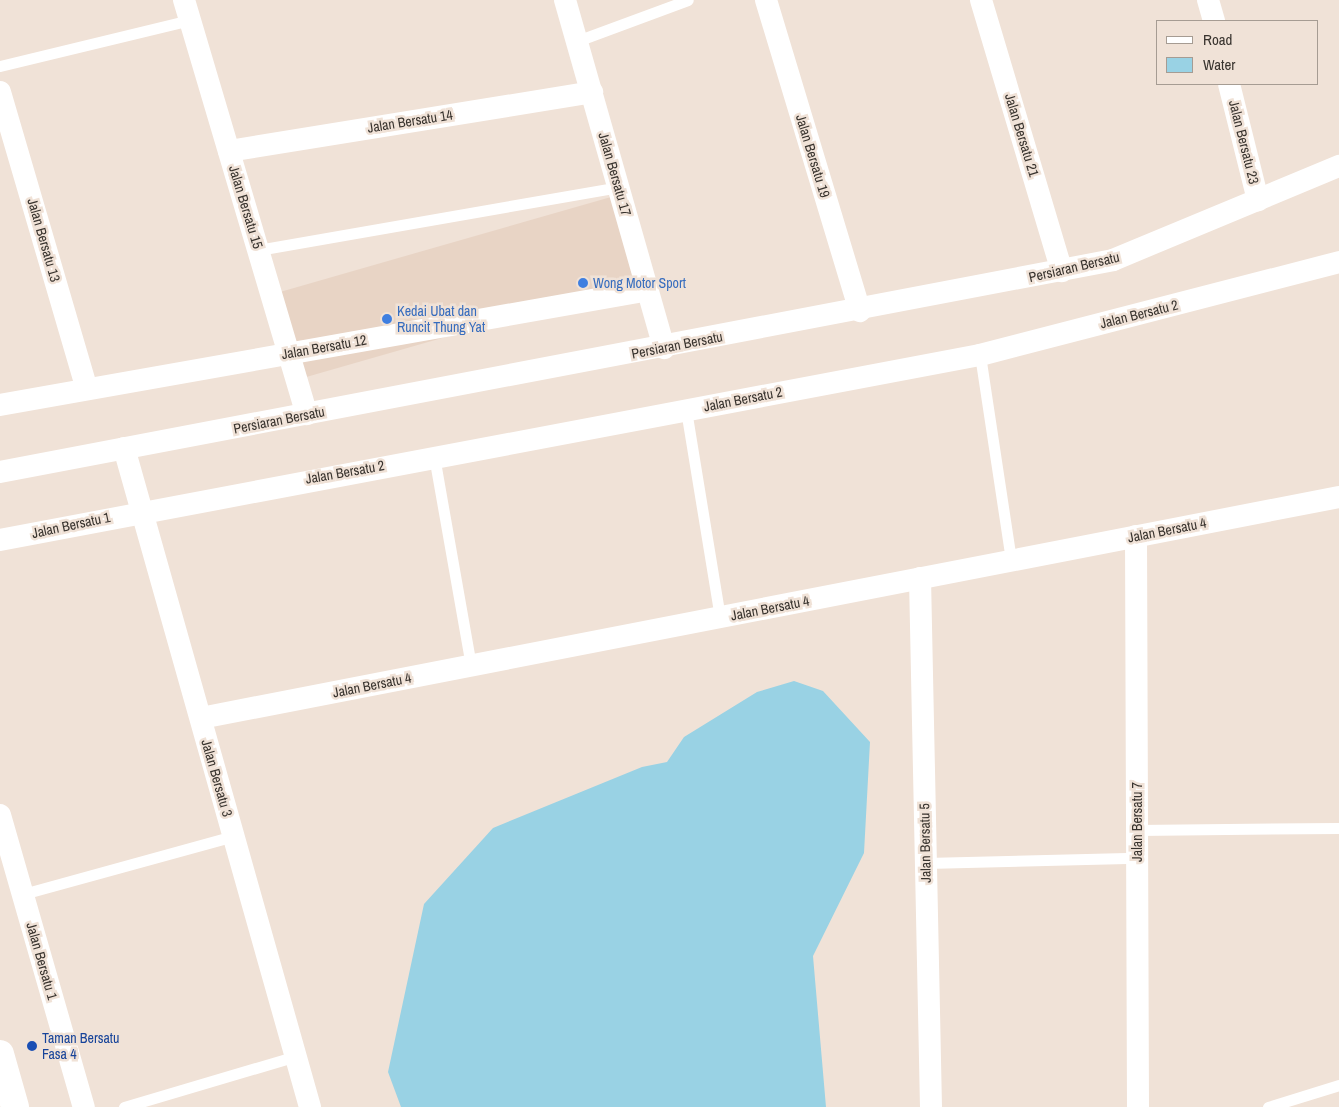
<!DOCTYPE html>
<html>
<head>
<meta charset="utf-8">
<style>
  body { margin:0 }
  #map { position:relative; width:1339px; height:1107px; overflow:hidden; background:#f0e2d7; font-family:"Archivo Narrow",sans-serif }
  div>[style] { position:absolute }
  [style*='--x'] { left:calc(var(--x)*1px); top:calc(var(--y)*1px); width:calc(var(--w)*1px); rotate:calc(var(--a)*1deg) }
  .built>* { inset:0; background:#e8d4c5; transform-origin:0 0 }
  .water>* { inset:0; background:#99d2e4 }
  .service>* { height:11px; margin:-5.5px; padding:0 5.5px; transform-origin:5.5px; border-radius:5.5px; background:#fff }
  .minor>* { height:22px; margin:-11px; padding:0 11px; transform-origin:11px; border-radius:11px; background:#fff }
  .tertiary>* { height:28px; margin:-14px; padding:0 14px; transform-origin:14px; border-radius:14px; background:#fff }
  .dots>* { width:14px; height:14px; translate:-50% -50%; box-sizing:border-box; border:2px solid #f0e2d7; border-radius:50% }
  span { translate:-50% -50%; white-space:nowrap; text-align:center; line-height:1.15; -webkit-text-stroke:5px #f0e2d7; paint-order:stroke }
  .street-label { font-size:14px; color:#38332e }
  .shop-label { font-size:14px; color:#366cbe }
  .left { translate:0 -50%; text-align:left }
  .transit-label { font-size:14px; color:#164399 }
  .legend { position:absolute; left:1156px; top:20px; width:162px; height:65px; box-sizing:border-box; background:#f0e2d7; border:1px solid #a69c93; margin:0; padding:6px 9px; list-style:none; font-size:15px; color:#38332e }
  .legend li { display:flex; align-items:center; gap:10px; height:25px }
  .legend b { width:25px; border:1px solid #a69c93 }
</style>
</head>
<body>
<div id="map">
  <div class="built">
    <div style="left:611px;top:197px;width:89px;height:347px;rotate:74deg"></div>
  </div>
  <div class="water">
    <div style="clip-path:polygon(794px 681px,823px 691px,870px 742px,864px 853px,813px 956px,826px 1107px,401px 1107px,388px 1072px,424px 904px,493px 828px,642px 767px,667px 762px,684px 737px,757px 692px)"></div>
  </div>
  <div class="service">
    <div style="--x:577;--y:41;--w:118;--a:-20.3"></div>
    <div style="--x:0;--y:66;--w:195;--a:-13.6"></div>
    <div style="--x:258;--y:250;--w:366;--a:-9.9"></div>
    <div style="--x:980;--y:355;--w:208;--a:81.4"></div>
    <div style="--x:686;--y:410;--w:211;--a:80.7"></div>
    <div style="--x:434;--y:456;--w:213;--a:80"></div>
    <div style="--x:1137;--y:830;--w:202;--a:-0.6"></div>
    <div style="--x:926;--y:863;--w:211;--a:-1.4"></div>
    <div style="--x:23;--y:894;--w:219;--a:-15.4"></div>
    <div style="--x:124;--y:1107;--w:179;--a:-16.5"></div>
    <div style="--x:1268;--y:1107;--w:74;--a:-17.2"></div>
  </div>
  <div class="minor">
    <div style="--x:184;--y:0;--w:432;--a:73.5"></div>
    <div style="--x:565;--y:0;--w:362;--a:74.1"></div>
    <div style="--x:766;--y:0;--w:325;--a:73.2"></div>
    <div style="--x:981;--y:0;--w:283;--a:73.4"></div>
    <div style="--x:1208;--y:0;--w:22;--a:74"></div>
    <div style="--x:1229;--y:84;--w:120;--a:76"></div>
    <div style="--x:0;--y:92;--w:309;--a:73.7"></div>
    <div style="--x:229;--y:151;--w:368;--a:-9.2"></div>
    <div style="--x:0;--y:405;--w:658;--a:-10.06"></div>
    <div style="--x:124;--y:448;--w:685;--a:74.24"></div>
    <div style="--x:0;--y:472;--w:1133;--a:-10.78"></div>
    <div style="--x:1113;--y:260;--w:245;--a:-22.6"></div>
    <div style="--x:1136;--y:536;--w:571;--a:89.8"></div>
    <div style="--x:0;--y:540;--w:997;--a:-10.69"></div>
    <div style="--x:980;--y:355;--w:371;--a:-14.5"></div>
    <div style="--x:920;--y:578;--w:529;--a:88.81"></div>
    <div style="--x:201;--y:718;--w:1159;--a:-10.99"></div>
    <div style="--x:0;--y:815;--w:304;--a:74"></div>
  </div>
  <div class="tertiary">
    <div style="--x:0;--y:1054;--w:55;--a:74.2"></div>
  </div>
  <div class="dots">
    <div style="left:583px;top:283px;background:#3f7fe0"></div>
    <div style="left:387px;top:319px;background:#3f7fe0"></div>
    <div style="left:32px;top:1046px;background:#1a4fb4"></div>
  </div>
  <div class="street-label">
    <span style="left:410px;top:121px;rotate:-9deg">Jalan Bersatu 14</span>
    <span style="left:1022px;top:135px;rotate:73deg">Jalan Bersatu 21</span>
    <span style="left:1244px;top:142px;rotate:76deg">Jalan Bersatu 23</span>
    <span style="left:813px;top:156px;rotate:73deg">Jalan Bersatu 19</span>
    <span style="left:615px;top:174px;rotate:74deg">Jalan Bersatu 17</span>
    <span style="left:246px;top:207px;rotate:73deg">Jalan Bersatu 15</span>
    <span style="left:44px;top:240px;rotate:74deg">Jalan Bersatu 13</span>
    <span style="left:1074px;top:267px;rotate:-13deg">Persiaran Bersatu</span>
    <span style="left:1139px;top:314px;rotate:-14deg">Jalan Bersatu 2</span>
    <span style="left:677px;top:345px;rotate:-11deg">Persiaran Bersatu</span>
    <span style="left:324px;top:347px;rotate:-10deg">Jalan Bersatu 12</span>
    <span style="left:743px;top:399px;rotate:-11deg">Jalan Bersatu 2</span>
    <span style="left:279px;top:420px;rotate:-11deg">Persiaran Bersatu</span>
    <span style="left:345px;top:472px;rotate:-10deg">Jalan Bersatu 2</span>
    <span style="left:71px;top:525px;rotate:-12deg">Jalan Bersatu 1</span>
    <span style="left:1167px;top:530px;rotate:-11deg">Jalan Bersatu 4</span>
    <span style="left:770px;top:608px;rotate:-11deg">Jalan Bersatu 4</span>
    <span style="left:372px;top:685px;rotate:-11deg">Jalan Bersatu 4</span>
    <span style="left:217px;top:778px;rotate:74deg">Jalan Bersatu 3</span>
    <span style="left:1137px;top:822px;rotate:-90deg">Jalan Bersatu 7</span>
    <span style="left:925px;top:843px;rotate:-91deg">Jalan Bersatu 5</span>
    <span style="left:42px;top:961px;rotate:74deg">Jalan Bersatu 1</span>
  </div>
  <div class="shop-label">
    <span class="left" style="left:593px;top:283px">Wong Motor Sport</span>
    <span class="left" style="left:397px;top:319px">Kedai Ubat dan<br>Runcit Thung Yat</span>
  </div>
  <div class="transit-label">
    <span class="left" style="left:42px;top:1046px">Taman Bersatu<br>Fasa 4</span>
  </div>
  <ul class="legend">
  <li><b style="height:6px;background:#fff"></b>Road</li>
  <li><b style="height:14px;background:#99d2e4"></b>Water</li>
  </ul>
</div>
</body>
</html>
